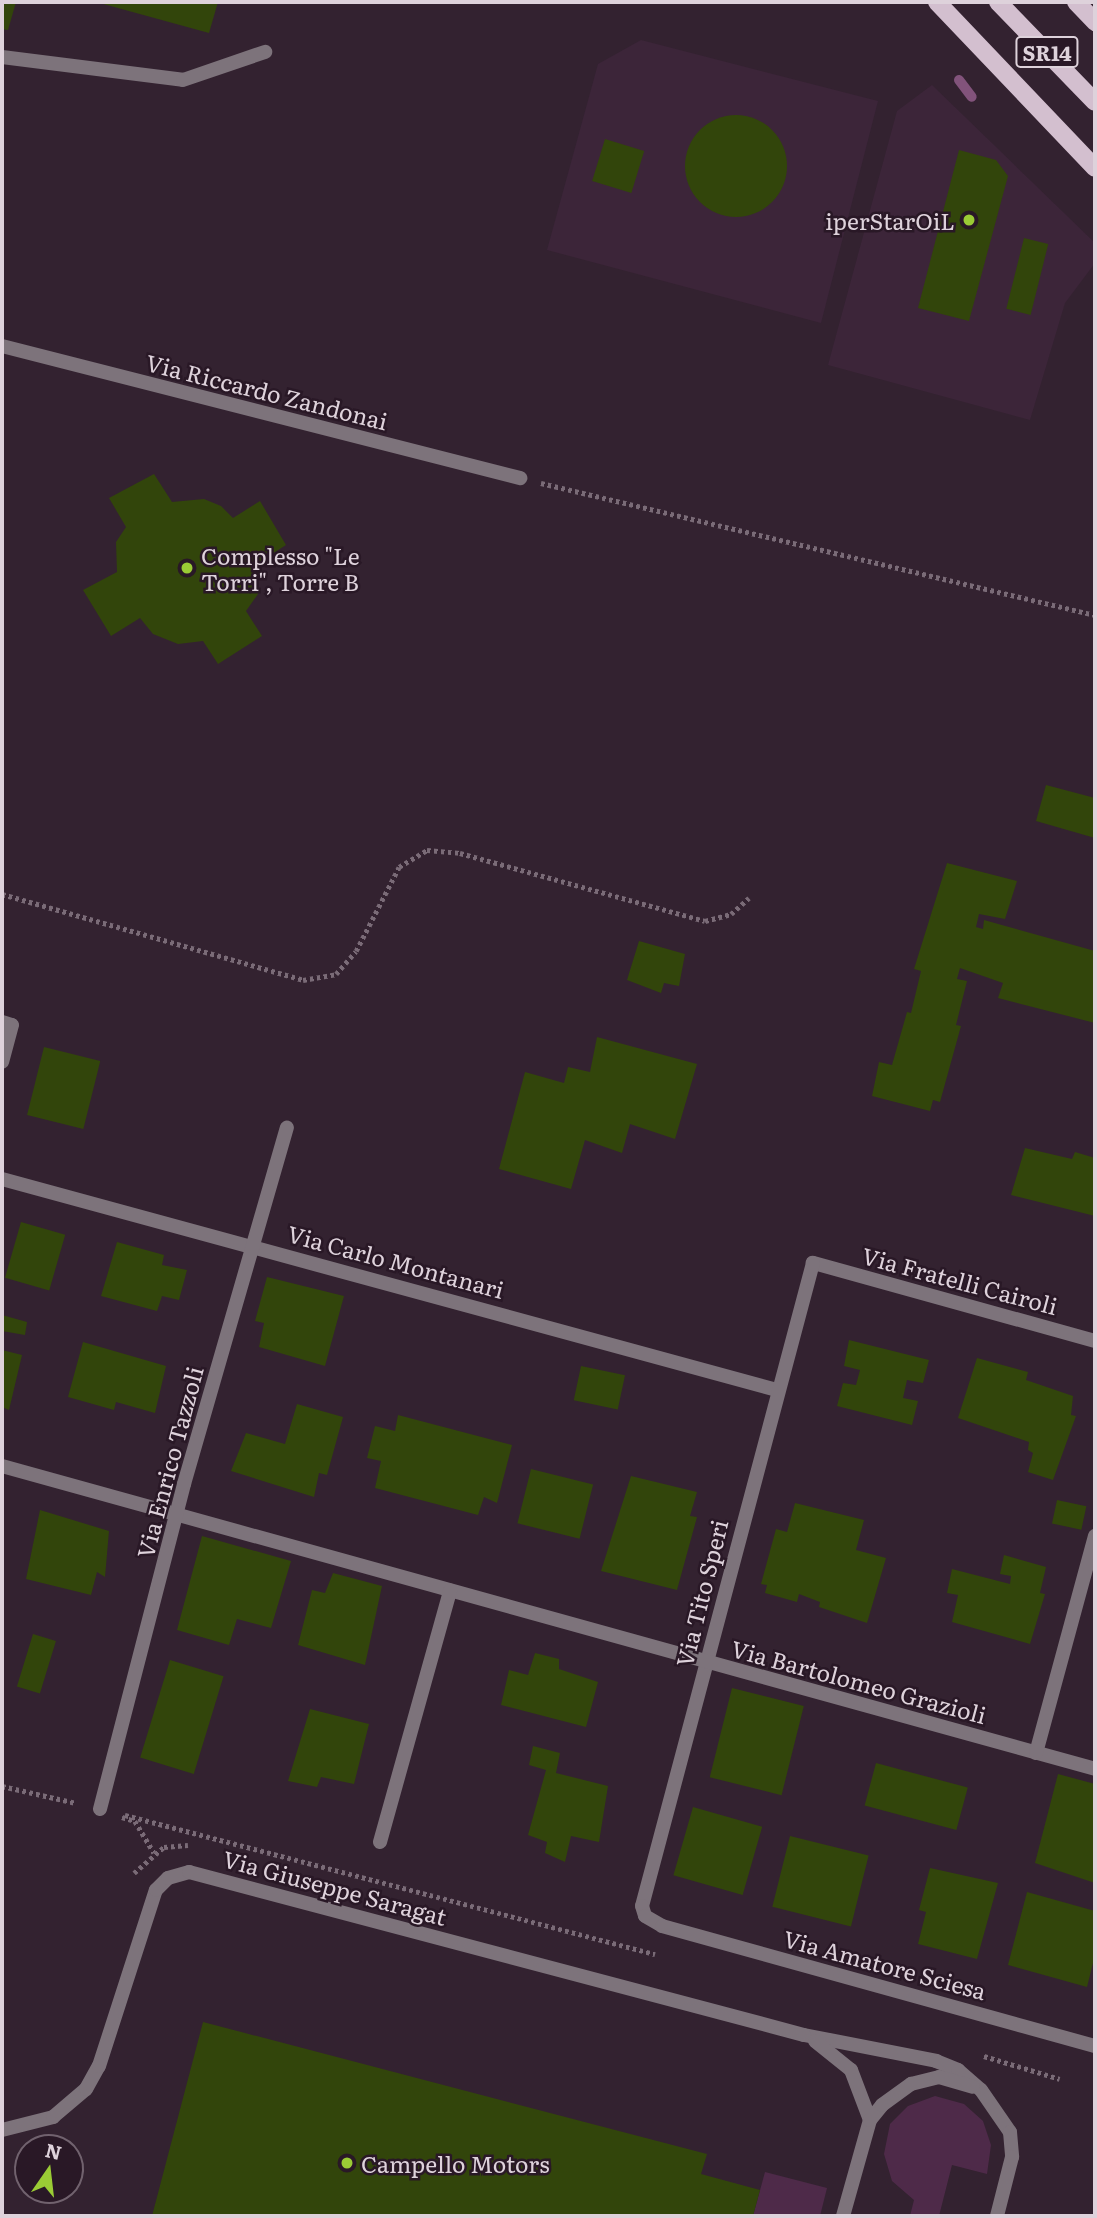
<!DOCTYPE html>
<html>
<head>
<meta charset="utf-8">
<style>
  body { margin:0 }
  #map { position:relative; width:1097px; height:2218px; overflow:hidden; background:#332230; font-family:Literata,serif }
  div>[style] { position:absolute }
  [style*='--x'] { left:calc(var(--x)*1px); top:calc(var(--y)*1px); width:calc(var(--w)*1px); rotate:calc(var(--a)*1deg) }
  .built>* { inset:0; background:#3c2539 }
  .green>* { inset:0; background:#4e2a49 }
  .stream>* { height:10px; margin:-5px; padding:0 5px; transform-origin:5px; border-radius:5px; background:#82537b }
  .building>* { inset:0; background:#32450b; transform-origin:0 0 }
  .round { border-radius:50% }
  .path>* { height:4.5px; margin-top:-2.25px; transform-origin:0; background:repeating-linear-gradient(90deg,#7a6b77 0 3.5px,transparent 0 7px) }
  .lane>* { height:14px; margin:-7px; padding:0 7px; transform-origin:7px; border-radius:7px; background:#7d737b }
  .street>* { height:14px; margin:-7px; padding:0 7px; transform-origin:7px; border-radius:7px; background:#7d737b }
  .primary>* { height:18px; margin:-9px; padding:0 9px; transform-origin:9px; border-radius:9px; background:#d3bfcf }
  .dots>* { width:19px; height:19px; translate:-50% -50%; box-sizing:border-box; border:4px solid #291826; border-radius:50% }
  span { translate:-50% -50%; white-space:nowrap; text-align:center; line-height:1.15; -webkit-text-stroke:5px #291826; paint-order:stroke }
  .shield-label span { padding:2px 5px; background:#291826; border:2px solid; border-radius:5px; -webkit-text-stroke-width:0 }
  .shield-label { font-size:21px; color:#ded2db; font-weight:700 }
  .poi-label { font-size:23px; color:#ded2db }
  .right { translate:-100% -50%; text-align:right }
  .left { translate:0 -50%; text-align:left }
  .street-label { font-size:23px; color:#ded2db }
  .frame { position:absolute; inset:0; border:4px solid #ded2db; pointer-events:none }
  .north { position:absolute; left:14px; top:2134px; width:70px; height:70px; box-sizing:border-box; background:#291826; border:2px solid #71626e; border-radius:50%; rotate:14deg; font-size:19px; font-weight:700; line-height:28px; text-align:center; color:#ded2db }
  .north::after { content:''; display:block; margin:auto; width:24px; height:32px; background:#9acb35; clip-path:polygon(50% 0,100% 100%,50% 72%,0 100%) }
</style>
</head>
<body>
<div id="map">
  <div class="built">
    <div style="clip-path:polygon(641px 40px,878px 101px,821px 323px,547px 250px,598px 64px)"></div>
    <div style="clip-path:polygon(932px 85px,1095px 243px,1095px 263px,1065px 303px,1030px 420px,828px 365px,897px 111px)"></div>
  </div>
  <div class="green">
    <div style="clip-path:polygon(935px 2096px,964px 2104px,983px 2121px,991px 2145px,987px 2174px,952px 2165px,939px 2216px,910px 2216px,914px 2200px,892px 2181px,884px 2154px,890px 2124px,908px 2106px)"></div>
    <div style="clip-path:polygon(765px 2172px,827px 2188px,820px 2216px,753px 2216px)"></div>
  </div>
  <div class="stream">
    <div style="--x:959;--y:80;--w:21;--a:53"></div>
  </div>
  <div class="building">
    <div style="clip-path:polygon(2px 2px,16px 2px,8px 30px,2px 29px)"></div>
    <div style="clip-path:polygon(96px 2px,218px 2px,209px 33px)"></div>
    <div class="round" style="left:685px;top:115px;width:102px;height:102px"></div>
    <div style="left:605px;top:139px;width:41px;height:44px;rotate:17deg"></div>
    <div style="clip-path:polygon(959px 150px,996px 160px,1008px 176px,969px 321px,918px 308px)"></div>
    <div style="left:1024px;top:238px;width:25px;height:73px;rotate:14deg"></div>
    <div style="clip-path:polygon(154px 474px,172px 502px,204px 499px,221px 506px,233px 518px,260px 501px,286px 545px,258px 563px,258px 594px,246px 611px,262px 636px,218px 664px,203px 641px,178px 644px,153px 634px,140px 618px,111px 636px,83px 590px,117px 572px,116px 542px,126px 527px,109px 498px)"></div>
    <div style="clip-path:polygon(1046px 785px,1095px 798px,1095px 838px,1036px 821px)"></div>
    <div style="clip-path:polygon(947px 863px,1017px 881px,1005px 919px,979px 914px,976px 927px,983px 929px,984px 920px,1095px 951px,1095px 1023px,998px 998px,1003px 983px,960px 968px,957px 979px,967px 981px,956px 1025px,961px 1026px,940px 1102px,933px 1100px,930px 1111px,872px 1096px,879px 1062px,892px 1065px,907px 1012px,911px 1013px,921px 971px,914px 969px)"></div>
    <div style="clip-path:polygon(639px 941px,685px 954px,679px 986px,664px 983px,661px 993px,627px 980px)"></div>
    <div style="clip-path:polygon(597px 1037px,697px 1064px,675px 1139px,630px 1124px,622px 1153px,585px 1140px,571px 1189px,499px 1169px,525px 1072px,564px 1083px,568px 1067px,590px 1072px)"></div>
    <div style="left:44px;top:1047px;width:58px;height:70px;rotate:14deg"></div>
    <div style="clip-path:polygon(1025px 1148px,1072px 1159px,1075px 1152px,1095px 1158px,1095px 1216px,1011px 1195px)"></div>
    <div style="left:21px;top:1222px;width:46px;height:58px;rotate:16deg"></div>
    <div style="clip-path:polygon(117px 1242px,164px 1255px,162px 1265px,187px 1270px,179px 1300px,162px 1296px,157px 1311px,101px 1296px)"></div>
    <div style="clip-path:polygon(267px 1277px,344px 1296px,325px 1366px,259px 1347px,264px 1323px,255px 1321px)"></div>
    <div style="clip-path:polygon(2px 1315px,27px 1322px,25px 1335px,2px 1331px)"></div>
    <div style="clip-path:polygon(849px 1340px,929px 1360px,923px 1383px,907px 1380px,903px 1398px,918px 1401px,912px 1425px,837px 1406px,843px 1383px,856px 1385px,860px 1370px,844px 1366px)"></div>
    <div style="clip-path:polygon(83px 1342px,166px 1366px,155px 1413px,116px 1402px,114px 1410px,68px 1397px)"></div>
    <div style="clip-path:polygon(2px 1350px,22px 1355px,9px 1410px,2px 1407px)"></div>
    <div style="clip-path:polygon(977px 1358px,1028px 1372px,1026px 1380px,1073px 1396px,1071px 1415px,1076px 1416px,1053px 1480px,1028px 1472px,1033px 1453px,1028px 1450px,1029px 1442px,958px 1418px)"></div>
    <div style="left:581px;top:1366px;width:45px;height:35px;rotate:12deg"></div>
    <div style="clip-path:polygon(297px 1404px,343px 1417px,327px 1475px,319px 1473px,314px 1497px,231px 1471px,246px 1433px,285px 1444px)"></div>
    <div style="clip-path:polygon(398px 1415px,512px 1445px,497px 1503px,484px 1497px,478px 1515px,375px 1488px,381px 1461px,367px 1458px,375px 1426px,395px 1431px)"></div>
    <div style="left:531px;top:1469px;width:64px;height:56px;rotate:14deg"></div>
    <div style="clip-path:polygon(631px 1476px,697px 1492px,690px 1516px,697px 1517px,677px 1590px,601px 1571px)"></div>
    <div style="left:1057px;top:1500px;width:30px;height:24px;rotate:12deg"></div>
    <div style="clip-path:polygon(795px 1503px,864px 1520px,856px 1550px,886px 1558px,867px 1623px,819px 1607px,820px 1602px,799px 1594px,797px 1602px,765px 1593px,767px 1585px,761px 1584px,776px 1529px,787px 1532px)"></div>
    <div style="clip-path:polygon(40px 1510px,109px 1531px,105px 1577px,97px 1572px,91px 1595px,26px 1579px)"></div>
    <div style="clip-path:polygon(202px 1536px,291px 1561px,271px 1628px,237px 1619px,229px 1645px,177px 1630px)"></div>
    <div style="clip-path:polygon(1004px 1555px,1046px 1567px,1040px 1593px,1045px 1594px,1030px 1644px,952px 1622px,958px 1595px,947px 1593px,952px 1569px,1010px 1584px,1011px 1576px,1000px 1574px)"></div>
    <div style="clip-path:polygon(333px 1573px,382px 1586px,365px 1665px,298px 1645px,312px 1590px,325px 1593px)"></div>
    <div style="left:33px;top:1634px;width:24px;height:55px;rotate:17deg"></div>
    <div style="clip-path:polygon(535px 1653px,559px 1659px,559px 1669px,598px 1682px,586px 1727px,501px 1705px,509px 1670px,528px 1675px)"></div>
    <div style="left:170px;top:1660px;width:56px;height:102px;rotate:17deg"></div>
    <div style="left:732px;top:1688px;width:74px;height:92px;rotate:14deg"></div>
    <div style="clip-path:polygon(310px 1709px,369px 1724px,354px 1784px,321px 1777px,317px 1787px,288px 1781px)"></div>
    <div style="clip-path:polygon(533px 1746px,560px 1753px,556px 1773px,608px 1786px,599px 1842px,571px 1836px,565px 1862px,545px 1853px,547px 1842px,528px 1835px,546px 1770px,529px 1765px)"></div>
    <div style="left:876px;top:1763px;width:95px;height:44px;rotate:15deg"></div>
    <div style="clip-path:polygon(1058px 1774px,1095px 1784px,1095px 1883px,1035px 1863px)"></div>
    <div style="left:693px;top:1807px;width:72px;height:71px;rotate:16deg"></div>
    <div style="left:790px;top:1836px;width:81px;height:73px;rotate:14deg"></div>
    <div style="clip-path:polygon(930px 1868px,998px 1883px,977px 1959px,918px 1944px,926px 1912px,919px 1910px)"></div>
    <div style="clip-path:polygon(1027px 1892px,1095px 1911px,1095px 1955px,1087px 1987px,1008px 1965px)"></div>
    <div style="clip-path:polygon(203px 2022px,707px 2154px,701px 2174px,760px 2190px,753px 2216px,152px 2216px)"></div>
  </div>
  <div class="path">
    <div style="--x:541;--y:483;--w:570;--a:13.4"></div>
    <div style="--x:2;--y:894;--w:313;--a:15.9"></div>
    <div style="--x:303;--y:980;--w:34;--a:-10"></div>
    <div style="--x:336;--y:974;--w:30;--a:-49"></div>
    <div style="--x:356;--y:951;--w:94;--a:-62.9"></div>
    <div style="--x:399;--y:867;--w:33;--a:-31"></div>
    <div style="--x:427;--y:850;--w:33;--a:5"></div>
    <div style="--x:460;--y:853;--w:254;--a:15.5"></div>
    <div style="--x:705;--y:921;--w:27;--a:-15"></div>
    <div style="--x:731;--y:914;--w:24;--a:-42"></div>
    <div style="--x:2;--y:1786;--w:76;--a:12.9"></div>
    <div style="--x:125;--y:1815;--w:548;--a:14.7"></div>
    <div style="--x:122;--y:1817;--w:14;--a:17"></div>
    <div style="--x:135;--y:1821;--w:37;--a:59"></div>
    <div style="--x:134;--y:1873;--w:40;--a:-41"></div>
    <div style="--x:164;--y:1847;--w:24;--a:-5"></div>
    <div style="--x:984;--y:2056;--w:79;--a:16.8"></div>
  </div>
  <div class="lane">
    <div style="--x:2;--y:57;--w:182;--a:7.2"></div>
    <div style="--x:183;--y:80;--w:87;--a:-18.9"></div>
    <div style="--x:804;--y:2035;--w:135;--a:11.1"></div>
    <div style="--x:936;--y:2061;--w:24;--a:22"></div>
    <div style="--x:958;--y:2070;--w:30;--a:41"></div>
    <div style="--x:981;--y:2090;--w:51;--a:55.4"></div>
    <div style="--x:1010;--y:2132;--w:25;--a:85"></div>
    <div style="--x:1012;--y:2157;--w:61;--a:104.3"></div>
    <div style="--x:815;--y:2041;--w:46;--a:38.9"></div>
    <div style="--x:851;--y:2070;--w:53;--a:69.2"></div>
    <div style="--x:843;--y:2216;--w:100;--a:-74.3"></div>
    <div style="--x:870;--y:2120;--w:19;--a:-51"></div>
    <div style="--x:882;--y:2105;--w:36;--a:-36"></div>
    <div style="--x:911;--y:2084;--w:29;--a:-14"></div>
    <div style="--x:939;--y:2077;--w:35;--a:16"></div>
  </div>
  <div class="street">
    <div style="--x:2;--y:346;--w:535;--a:14.3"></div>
    <div style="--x:2;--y:1022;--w:10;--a:17"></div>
    <div style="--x:12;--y:1025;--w:38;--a:105"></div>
    <div style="--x:2;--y:1179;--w:803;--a:15.23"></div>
    <div style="--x:1095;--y:1341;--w:293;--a:-164.5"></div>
    <div style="--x:813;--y:1263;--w:665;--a:104.89"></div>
    <div style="--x:642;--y:1906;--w:10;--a:73"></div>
    <div style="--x:645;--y:1916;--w:20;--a:30"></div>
    <div style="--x:662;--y:1926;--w:449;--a:15.5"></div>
    <div style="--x:2;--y:1466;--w:1134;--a:15.49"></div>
    <div style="--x:1036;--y:1753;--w:225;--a:-74.8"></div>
    <div style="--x:100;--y:1809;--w:336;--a:-75.5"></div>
    <div style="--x:184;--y:1484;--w:371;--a:-73.9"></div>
    <div style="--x:380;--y:1842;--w:261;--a:-74.4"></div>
    <div style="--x:2;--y:2130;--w:53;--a:-14.3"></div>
    <div style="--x:53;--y:2117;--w:43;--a:-40.3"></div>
    <div style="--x:86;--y:2089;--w:26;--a:-61"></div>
    <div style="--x:99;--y:2066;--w:185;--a:-72.1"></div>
    <div style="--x:156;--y:1890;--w:17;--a:-45"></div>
    <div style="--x:168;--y:1878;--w:22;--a:-16"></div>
    <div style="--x:189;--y:1872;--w:636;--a:14.84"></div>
  </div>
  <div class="primary">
    <div style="--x:937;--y:2;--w:229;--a:46.4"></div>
    <div style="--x:998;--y:2;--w:139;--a:45.9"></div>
    <div style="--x:1076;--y:2;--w:28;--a:46"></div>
  </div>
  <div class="dots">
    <div style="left:969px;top:220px;background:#9acb35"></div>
    <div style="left:187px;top:568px;background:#9acb35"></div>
    <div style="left:347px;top:2163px;background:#9acb35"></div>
  </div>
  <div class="shield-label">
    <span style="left:1047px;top:52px">SR14</span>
  </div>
  <div class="poi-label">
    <span class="right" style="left:955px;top:220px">iperStarOiL</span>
    <span class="left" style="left:201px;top:568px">Complesso "Le<br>Torri", Torre B</span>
    <span class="left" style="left:361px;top:2163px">Campello Motors</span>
  </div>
  <div class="street-label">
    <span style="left:267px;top:391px;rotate:14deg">Via Riccardo Zandonai</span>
    <span style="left:396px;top:1261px;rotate:15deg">Via Carlo Montanari</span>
    <span style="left:960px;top:1280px;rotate:15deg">Via Fratelli Cairoli</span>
    <span style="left:169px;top:1462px;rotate:-75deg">Via Enrico Tazzoli</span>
    <span style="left:701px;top:1593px;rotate:-76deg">Via Tito Speri</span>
    <span style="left:859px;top:1681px;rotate:15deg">Via Bartolomeo Grazioli</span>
    <span style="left:335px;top:1887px;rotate:15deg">Via Giuseppe Saragat</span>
    <span style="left:885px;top:1964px;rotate:15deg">Via Amatore Sciesa</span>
  </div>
  <div class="frame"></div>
  <div class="north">N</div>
</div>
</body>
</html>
